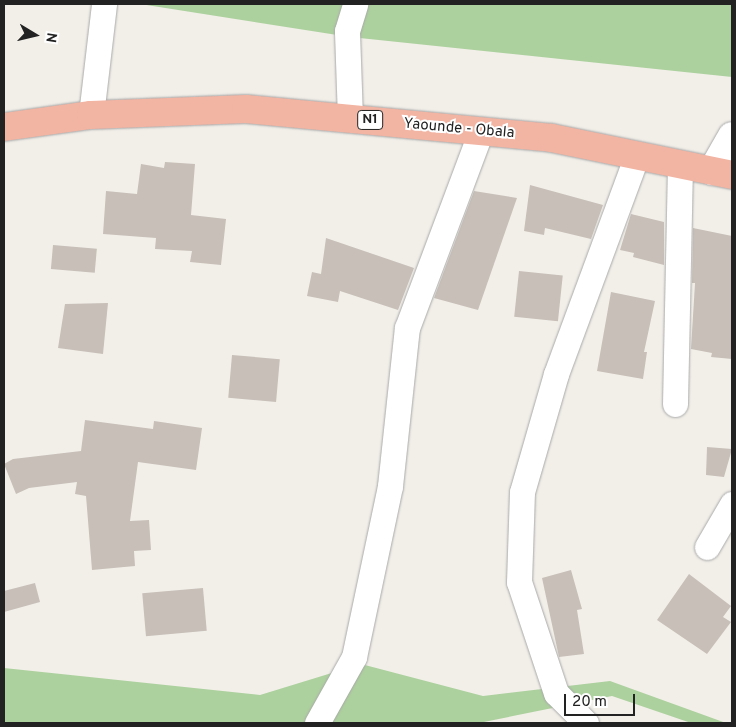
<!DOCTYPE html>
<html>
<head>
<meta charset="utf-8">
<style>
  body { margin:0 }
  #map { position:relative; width:736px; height:727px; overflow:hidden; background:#f2efe9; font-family:Overpass,sans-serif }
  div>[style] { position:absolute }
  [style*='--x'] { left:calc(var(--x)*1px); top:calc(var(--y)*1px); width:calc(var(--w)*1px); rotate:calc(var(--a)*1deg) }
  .forest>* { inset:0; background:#add19e }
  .building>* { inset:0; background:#c7bfb8; transform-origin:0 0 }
  .roads { filter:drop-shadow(0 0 1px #a9a9a9) drop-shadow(0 0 1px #a9a9a9) }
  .minor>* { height:25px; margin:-12.5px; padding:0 12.5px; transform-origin:12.5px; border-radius:12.5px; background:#fff }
  .tertiary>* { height:28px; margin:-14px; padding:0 14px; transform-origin:14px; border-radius:14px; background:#fff }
  .trunk>* { height:28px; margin:-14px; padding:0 14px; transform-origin:14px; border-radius:14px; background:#f2b4a3 }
  span { translate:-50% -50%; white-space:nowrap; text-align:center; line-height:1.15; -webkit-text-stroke:4px #fff; paint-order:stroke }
  .shield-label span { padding:1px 4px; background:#fff; border:1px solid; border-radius:4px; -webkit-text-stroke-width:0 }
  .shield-label { font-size:14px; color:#222; font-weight:700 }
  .street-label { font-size:15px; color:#222 }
  .frame { position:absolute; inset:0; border:5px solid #222; pointer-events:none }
  .north { position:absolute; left:10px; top:10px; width:50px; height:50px; -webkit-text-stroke:4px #fff; paint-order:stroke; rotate:99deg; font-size:14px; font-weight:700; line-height:20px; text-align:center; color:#222 }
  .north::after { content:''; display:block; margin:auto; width:18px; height:22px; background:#222; clip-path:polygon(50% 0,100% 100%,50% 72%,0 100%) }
  .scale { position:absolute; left:564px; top:694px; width:71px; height:22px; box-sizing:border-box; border:2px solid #222; border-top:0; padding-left:6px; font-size:15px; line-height:18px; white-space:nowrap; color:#222; -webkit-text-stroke:4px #fff; paint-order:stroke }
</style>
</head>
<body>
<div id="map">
  <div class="forest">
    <div style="clip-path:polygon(140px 4px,732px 4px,732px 77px,350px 37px)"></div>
    <div style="clip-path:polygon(361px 664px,483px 696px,610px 681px,726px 723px,691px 723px,612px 696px,479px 723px,4px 723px,4px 668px,260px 695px)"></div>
  </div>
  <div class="building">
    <div style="clip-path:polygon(165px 162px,195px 164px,191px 215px,226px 219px,221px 265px,190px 262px,192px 251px,155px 249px,156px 238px,103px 234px,106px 191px,137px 194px,141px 164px,164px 168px)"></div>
    <div style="clip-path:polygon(530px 185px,603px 205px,591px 239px,545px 228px,544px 235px,524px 231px)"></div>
    <div style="clip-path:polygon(474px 191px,517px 198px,478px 310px,434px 298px)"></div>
    <div style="clip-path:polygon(631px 214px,664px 222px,664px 265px,633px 257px,634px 253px,620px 250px)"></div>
    <div style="clip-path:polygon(693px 228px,732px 236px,732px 359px,711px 357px,712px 353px,691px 349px,695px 283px,692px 283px)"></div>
    <div style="clip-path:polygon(326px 238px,414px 268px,398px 310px,340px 291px,338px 302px,307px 296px,312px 272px,321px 274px)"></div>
    <div style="left:53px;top:245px;width:44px;height:24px;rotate:5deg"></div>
    <div style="left:519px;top:271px;width:44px;height:46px;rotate:6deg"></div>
    <div style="clip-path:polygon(611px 292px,655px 301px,644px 352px,647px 352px,643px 379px,597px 371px)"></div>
    <div style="clip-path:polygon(108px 303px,103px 354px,58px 348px,65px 304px)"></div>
    <div style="left:232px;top:355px;width:48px;height:43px;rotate:5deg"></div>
    <div style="clip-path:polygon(85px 420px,153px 429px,154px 421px,202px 428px,196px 470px,138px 462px,130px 521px,149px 520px,151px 550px,134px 551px,135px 566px,92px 570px,86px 496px,75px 494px,77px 482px,29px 488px,16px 494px,4px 464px,13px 459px,81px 451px)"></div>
    <div style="clip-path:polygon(707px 447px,732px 449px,724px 477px,706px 475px)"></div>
    <div style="clip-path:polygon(571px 570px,582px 609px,577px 610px,584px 654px,559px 657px,542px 578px)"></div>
    <div style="clip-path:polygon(689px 574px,731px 606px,723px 617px,731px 622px,707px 654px,657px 620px)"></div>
    <div style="clip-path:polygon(35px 583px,40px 602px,4px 612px,4px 591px)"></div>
    <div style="left:203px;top:588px;width:43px;height:61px;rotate:85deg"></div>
  </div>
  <div class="roads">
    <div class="minor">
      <div style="--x:91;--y:115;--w:112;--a:-83.3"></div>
      <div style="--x:350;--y:118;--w:87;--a:-92"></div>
      <div style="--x:347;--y:31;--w:28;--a:-73"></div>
      <div style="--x:675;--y:404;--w:240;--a:-88.8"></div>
      <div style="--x:707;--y:547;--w:50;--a:-59.8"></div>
      <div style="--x:317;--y:723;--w:76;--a:-60.7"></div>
      <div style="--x:354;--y:657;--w:175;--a:-78.1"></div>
      <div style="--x:390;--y:486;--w:159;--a:-83.9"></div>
      <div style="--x:407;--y:328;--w:210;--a:-69.4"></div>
      <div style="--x:586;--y:723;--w:42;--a:-135"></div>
      <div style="--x:556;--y:693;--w:117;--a:-108.4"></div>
      <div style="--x:519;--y:582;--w:90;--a:-88.1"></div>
      <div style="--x:522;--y:492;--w:123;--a:-73.9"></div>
      <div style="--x:556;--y:374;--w:233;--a:-69.7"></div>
    </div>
    <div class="tertiary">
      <div style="--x:712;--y:171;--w:40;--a:-60.3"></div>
    </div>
    <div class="trunk">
      <div style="--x:4;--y:127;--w:88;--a:-7.9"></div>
      <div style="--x:91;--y:115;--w:155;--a:-2.2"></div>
      <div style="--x:246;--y:109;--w:307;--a:5.4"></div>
      <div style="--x:552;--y:138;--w:184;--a:11.6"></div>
    </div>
  </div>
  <div class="shield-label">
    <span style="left:370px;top:120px">N1</span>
  </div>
  <div class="street-label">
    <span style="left:459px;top:129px;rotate:5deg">Yaounde - Obala</span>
  </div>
  <div class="frame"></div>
  <div class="north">N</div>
  <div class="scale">20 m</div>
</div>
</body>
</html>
